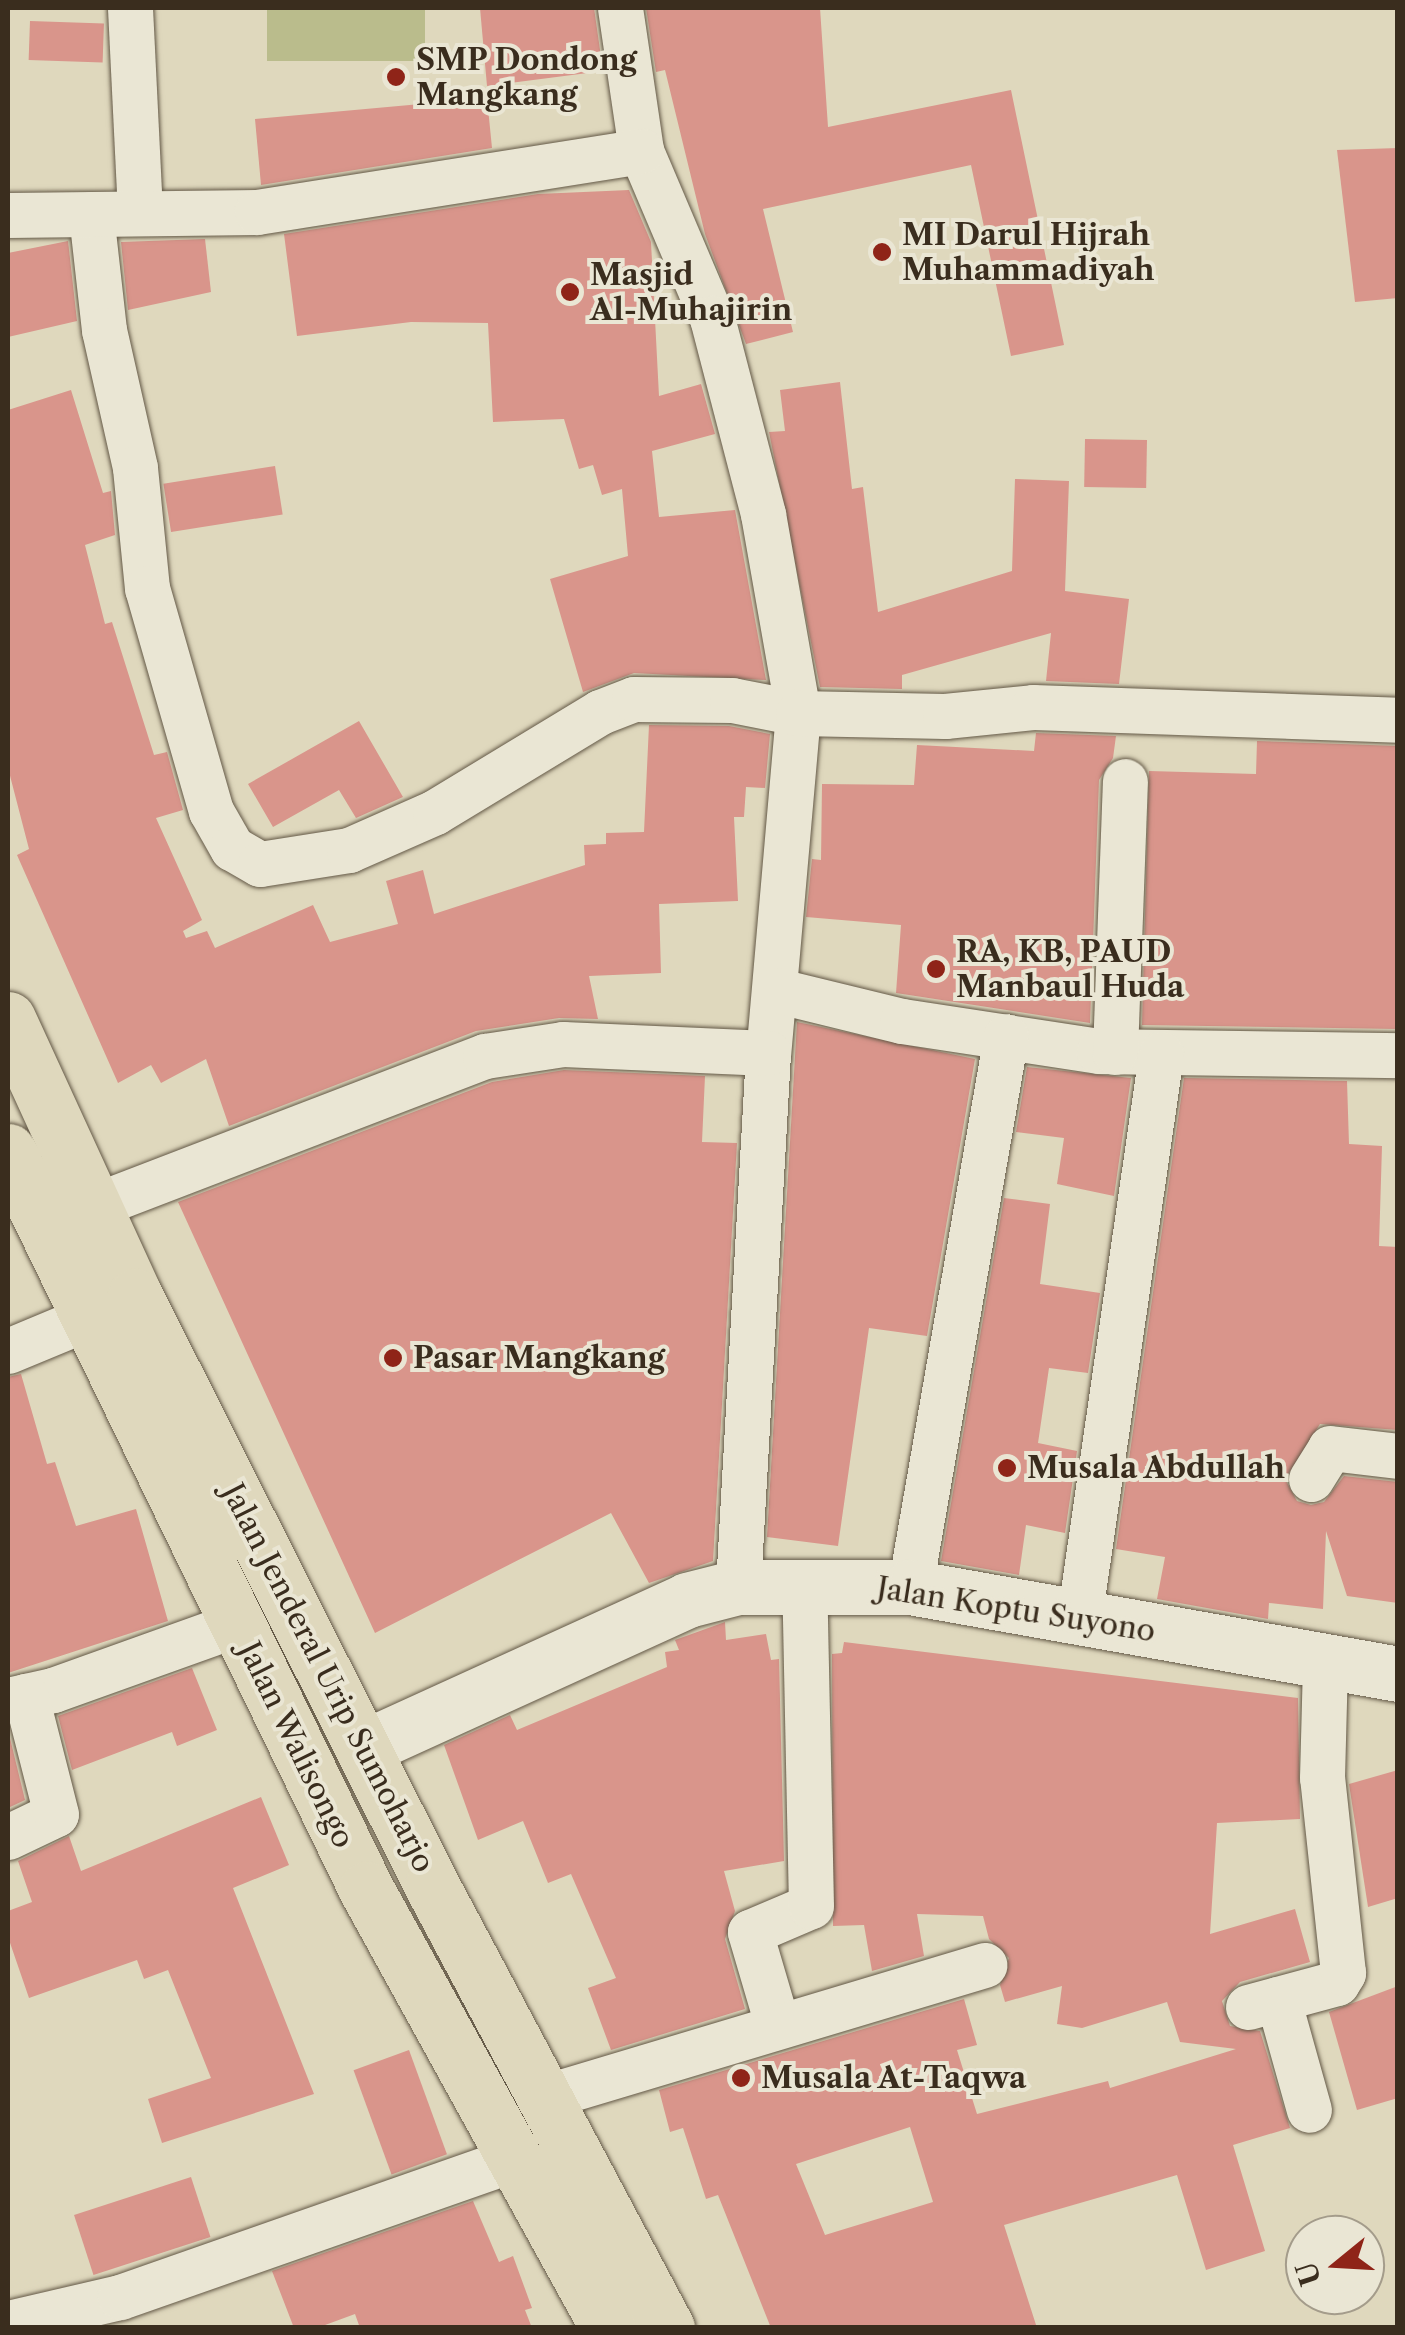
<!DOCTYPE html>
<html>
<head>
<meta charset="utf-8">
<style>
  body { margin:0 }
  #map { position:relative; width:1405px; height:2335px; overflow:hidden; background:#dfd8bd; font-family:"Libre Caslon Text",serif }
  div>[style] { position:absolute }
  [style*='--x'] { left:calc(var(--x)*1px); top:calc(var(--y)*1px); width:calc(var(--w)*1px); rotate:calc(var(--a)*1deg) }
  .green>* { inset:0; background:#babc8c; transform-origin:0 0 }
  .building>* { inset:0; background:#d9958b; transform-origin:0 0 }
  .roads { filter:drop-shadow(0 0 2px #635846) drop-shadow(0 0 2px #635846) }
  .street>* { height:45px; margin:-22.5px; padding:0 22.5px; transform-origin:22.5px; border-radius:22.5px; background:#eae6d4 }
  .secondary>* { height:55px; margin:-27.5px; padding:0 27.5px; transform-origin:27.5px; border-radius:27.5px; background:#eae6d4 }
  .highway>* { height:55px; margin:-27.5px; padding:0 27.5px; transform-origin:27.5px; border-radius:27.5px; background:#dfd8bd }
  .dots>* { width:28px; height:28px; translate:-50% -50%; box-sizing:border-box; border:5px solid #eae6d4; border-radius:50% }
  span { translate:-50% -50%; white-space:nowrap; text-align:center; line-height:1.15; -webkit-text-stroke:8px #eae6d4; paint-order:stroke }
  .poi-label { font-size:30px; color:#3a2d1e; font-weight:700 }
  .left { translate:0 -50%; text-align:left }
  .street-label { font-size:30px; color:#3a2d1e }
  .frame { position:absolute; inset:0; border:10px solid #3a2d1e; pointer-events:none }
  .north { position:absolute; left:1285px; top:2215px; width:100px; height:100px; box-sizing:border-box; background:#eae6d4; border:2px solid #a49c8b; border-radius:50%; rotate:252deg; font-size:28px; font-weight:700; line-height:40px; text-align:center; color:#3a2d1e }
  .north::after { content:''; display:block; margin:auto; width:35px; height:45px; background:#8f2418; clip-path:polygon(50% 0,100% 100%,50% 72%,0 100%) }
</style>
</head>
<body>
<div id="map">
  <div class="green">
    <div style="left:267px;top:8px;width:158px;height:53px"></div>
  </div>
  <div class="building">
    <div style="clip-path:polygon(480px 8px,594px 8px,603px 71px,487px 86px)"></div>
    <div style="clip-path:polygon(646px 8px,820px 8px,828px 127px,1011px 90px,1064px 345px,1011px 356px,971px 165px,763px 209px,793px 332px,746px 344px,705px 234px,665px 70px,656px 72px)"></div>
    <div style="left:30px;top:21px;width:74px;height:39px;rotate:2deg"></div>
    <div style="clip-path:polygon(487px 98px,492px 148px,261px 185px,255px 119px)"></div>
    <div style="clip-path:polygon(1398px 148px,1398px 298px,1355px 302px,1337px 150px)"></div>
    <div style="clip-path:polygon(629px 190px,651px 242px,659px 396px,701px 384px,715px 434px,652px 451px,659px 517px,735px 510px,766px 680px,634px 673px,583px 692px,550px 579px,628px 556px,622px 489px,602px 495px,593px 465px,579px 469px,564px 419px,493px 422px,488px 323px,411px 322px,297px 336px,284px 234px,538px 194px)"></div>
    <div style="clip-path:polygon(205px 239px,211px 292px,128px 310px,121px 242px)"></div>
    <div style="clip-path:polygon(68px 241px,77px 321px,8px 337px,8px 253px)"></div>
    <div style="clip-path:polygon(840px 382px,852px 489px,863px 487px,878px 612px,1012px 571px,1015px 479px,1069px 481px,1065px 591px,1129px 599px,1119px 684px,1046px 681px,1051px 633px,902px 675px,902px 689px,820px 687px,769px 432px,785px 431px,780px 390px)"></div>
    <div style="clip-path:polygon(71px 390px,103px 493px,111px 491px,115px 535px,85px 545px,105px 624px,112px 622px,154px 755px,167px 752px,183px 810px,156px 818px,202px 920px,183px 931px,186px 938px,207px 931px,215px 948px,313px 905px,330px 942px,398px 924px,386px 881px,423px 870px,434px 914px,585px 865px,584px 845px,606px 844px,606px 833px,644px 832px,649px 725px,729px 726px,770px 734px,765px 788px,746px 787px,744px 817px,734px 817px,738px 901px,659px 904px,661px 973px,589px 976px,598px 1019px,559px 1018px,476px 1031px,229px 1126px,206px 1059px,161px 1083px,151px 1065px,118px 1083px,17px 855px,29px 849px,8px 768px,8px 410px)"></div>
    <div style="left:1085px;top:439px;width:62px;height:48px;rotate:1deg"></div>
    <div style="left:275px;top:466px;width:49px;height:113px;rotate:81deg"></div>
    <div style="clip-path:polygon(359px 721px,403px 797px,356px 818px,339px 790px,273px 827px,248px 784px)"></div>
    <div style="clip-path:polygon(1036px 733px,1116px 736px,1113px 758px,1099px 780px,1090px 1023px,896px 993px,901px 925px,806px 917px,812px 859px,821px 860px,822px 784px,914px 785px,917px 745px,1034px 751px)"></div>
    <div style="clip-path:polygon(1257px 741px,1398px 746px,1398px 1029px,1142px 1025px,1149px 771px,1256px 774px)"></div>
    <div style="clip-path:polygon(797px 1022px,975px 1059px,927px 1336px,869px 1328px,838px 1546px,767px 1537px)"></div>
    <div style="clip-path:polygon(1027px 1067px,1131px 1078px,1114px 1196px,1057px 1184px,1064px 1138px,1016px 1132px)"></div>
    <div style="clip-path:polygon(564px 1070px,705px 1076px,702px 1142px,737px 1143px,713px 1561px,649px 1583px,611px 1513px,375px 1633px,178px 1202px,492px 1082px)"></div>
    <div style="clip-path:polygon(1184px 1078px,1347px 1081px,1349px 1144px,1382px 1146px,1379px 1246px,1398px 1247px,1398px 1430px,1320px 1424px,1285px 1479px,1297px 1501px,1311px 1505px,1324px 1502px,1344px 1476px,1398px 1482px,1398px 1603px,1347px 1596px,1326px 1531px,1323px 1609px,1269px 1603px,1268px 1619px,1157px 1599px,1165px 1557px,1116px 1549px)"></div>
    <div style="clip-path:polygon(1004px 1198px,1050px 1204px,1040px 1284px,1100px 1293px,1088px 1373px,1049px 1368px,1038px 1443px,1077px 1451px,1065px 1533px,1026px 1525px,1019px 1575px,941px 1561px)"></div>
    <div style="clip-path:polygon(21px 1374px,47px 1464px,55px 1462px,76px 1526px,136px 1509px,168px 1621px,8px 1673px,8px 1377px)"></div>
    <div style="clip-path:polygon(725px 1622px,726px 1640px,766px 1634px,771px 1660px,779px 1659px,784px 1861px,724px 1871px,735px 1911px,725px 1939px,745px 2009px,611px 2050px,588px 1988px,616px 1978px,571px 1874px,548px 1883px,523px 1821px,478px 1840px,444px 1745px,510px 1715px,517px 1730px,667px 1667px,665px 1652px,679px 1650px,675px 1640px)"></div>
    <div style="clip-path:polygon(evenodd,844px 1642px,1298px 1698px,1300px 1819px,1217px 1823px,1210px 1934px,1295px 1909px,1310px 1962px,1240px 1982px,1222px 2001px,1230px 2026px,1260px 2031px,1290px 2128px,1233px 2145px,1265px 2251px,1206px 2270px,1177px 2175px,1004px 2225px,1037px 2328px,771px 2328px,718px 2195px,706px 2199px,683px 2128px,670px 2132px,659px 2090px,964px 1999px,977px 2045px,957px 2050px,977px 2114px,1108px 2081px,1110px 2088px,1236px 2049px,1180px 2042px,1167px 2002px,1082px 2028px,1057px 2024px,1062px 1986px,1005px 2002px,1000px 1985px,1009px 1958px,989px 1939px,983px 1916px,917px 1914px,924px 1956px,872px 1971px,864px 1925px,833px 1926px,832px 1654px,842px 1653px,844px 1642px,910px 2127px,933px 2202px,825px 2235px,796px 2164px,910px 2127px)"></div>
    <div style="clip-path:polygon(192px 1668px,217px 1730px,177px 1746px,172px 1732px,72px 1770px,58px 1716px)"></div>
    <div style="clip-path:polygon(8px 1730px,25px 1800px,8px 1808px)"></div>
    <div style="clip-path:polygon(1398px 1770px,1398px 1898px,1368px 1907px,1349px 1784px)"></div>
    <div style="clip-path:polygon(261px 1797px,289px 1865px,233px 1888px,314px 2094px,162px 2143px,148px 2099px,211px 2078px,168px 1970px,144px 1979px,137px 1960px,29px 1998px,8px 1937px,8px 1911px,32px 1902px,18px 1861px,69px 1836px,81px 1871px)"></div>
    <div style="clip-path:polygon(1398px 1986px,1398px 2098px,1357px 2110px,1329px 2012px)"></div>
    <div style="left:409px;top:2050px;width:111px;height:59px;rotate:70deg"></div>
    <div style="left:191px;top:2177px;width:63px;height:123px;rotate:72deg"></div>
    <div style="clip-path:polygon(473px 2201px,499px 2262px,513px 2256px,532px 2308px,525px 2310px,532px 2328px,360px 2328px,355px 2314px,317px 2328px,294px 2328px,272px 2271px)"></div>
  </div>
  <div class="roads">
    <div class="street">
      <div style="--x:130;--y:8;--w:205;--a:87.2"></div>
      <div style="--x:620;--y:8;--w:145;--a:81.6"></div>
      <div style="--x:641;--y:151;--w:181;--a:67"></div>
      <div style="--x:712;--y:318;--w:203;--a:75.4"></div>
      <div style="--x:763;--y:514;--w:202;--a:80"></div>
      <div style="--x:798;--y:713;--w:341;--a:95"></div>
      <div style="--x:768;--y:1053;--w:535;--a:93.22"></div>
      <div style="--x:91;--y:214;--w:117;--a:83.6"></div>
      <div style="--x:104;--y:330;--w:141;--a:77.3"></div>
      <div style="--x:135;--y:468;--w:121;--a:84.3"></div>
      <div style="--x:147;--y:588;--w:232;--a:74"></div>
      <div style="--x:211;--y:811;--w:43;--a:60.4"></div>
      <div style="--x:232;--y:848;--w:32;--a:30"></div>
      <div style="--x:260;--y:864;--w:90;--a:-8.9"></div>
      <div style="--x:349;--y:850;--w:94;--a:-23.8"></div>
      <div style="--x:435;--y:812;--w:193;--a:-31.2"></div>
      <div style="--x:600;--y:712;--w:36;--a:-21"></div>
      <div style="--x:634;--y:699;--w:98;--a:0.6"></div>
      <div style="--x:732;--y:700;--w:67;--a:11.1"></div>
      <div style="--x:798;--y:713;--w:147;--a:1.2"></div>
      <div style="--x:945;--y:716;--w:88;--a:-5.8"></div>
      <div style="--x:1033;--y:707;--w:365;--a:2"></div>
      <div style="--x:8;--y:215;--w:249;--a:-0.7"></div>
      <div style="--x:257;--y:212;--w:389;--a:-9"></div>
      <div style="--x:775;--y:990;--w:131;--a:13.7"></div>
      <div style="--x:902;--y:1021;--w:199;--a:8.7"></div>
      <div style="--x:1099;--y:1051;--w:299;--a:0.8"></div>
      <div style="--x:1115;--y:1052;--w:271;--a:-87.9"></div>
      <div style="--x:94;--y:1206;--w:419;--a:-21"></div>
      <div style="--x:485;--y:1056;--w:79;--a:-8.7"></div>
      <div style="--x:563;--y:1044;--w:205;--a:2.5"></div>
      <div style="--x:8;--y:1351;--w:83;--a:-22.6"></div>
      <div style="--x:1311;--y:1479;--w:36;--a:-58"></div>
      <div style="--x:1330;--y:1448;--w:68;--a:6.7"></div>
      <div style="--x:910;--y:1587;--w:559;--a:-80.12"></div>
      <div style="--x:1079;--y:1619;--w:571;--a:-81.74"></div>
      <div style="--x:8;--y:1700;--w:46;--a:-12.5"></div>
      <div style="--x:53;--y:1690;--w:195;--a:-19.7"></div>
      <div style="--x:8;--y:1837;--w:53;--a:-25.6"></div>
      <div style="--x:56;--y:1814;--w:122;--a:-104.3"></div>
      <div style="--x:1278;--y:1999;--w:115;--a:74.4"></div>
      <div style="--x:1248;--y:2007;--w:92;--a:-15.1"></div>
      <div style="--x:1337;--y:1983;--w:12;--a:-59"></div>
      <div style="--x:1343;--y:1973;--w:196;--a:-96.1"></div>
      <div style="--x:1322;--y:1778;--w:116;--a:-88.5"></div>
      <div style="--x:777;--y:2024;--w:96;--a:-106.4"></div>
      <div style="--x:750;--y:1932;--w:66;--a:-23.1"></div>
      <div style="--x:811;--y:1906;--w:321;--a:-91.2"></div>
      <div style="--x:541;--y:2098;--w:463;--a:-16.7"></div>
      <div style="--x:8;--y:2323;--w:115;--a:-13.1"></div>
      <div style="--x:120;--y:2297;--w:423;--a:-19.3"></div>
    </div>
    <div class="secondary">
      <div style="--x:365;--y:1747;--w:354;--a:-24.5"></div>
      <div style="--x:687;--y:1600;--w:53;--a:-14.3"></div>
      <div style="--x:738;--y:1587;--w:172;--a:0"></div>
      <div style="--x:910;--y:1587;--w:496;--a:10.1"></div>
    </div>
    <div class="highway">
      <div style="--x:8;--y:1019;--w:305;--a:65.4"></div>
      <div style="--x:135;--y:1296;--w:661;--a:63.28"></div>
      <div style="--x:432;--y:1886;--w:501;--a:62"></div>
      <div style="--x:8;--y:1151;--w:820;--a:64.12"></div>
      <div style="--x:366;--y:1889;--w:501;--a:61.13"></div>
    </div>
  </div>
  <div class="dots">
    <div style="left:396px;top:77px;background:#8f2418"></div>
    <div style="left:882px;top:252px;background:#8f2418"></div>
    <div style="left:570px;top:292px;background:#8f2418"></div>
    <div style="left:936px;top:969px;background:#8f2418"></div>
    <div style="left:393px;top:1358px;background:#8f2418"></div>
    <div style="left:1007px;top:1468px;background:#8f2418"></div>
    <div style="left:741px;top:2078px;background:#8f2418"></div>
  </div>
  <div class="poi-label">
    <span class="left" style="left:416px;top:77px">SMP Dondong<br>Mangkang</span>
    <span class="left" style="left:902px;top:252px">MI Darul Hijrah<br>Muhammadiyah</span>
    <span class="left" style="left:590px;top:292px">Masjid<br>Al-Muhajirin</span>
    <span class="left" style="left:956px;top:969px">RA, KB, PAUD<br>Manbaul Huda</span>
    <span class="left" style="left:413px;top:1358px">Pasar Mangkang</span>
    <span class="left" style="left:1027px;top:1468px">Musala Abdullah</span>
    <span class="left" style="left:761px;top:2078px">Musala At-Taqwa</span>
  </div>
  <div class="street-label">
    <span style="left:1016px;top:1610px;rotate:9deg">Jalan Koptu Suyono</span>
    <span style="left:328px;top:1678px;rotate:63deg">Jalan Jenderal Urip Sumoharjo</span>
    <span style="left:296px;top:1745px;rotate:64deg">Jalan Walisongo</span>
  </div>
  <div class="frame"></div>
  <div class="north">U</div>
</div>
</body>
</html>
